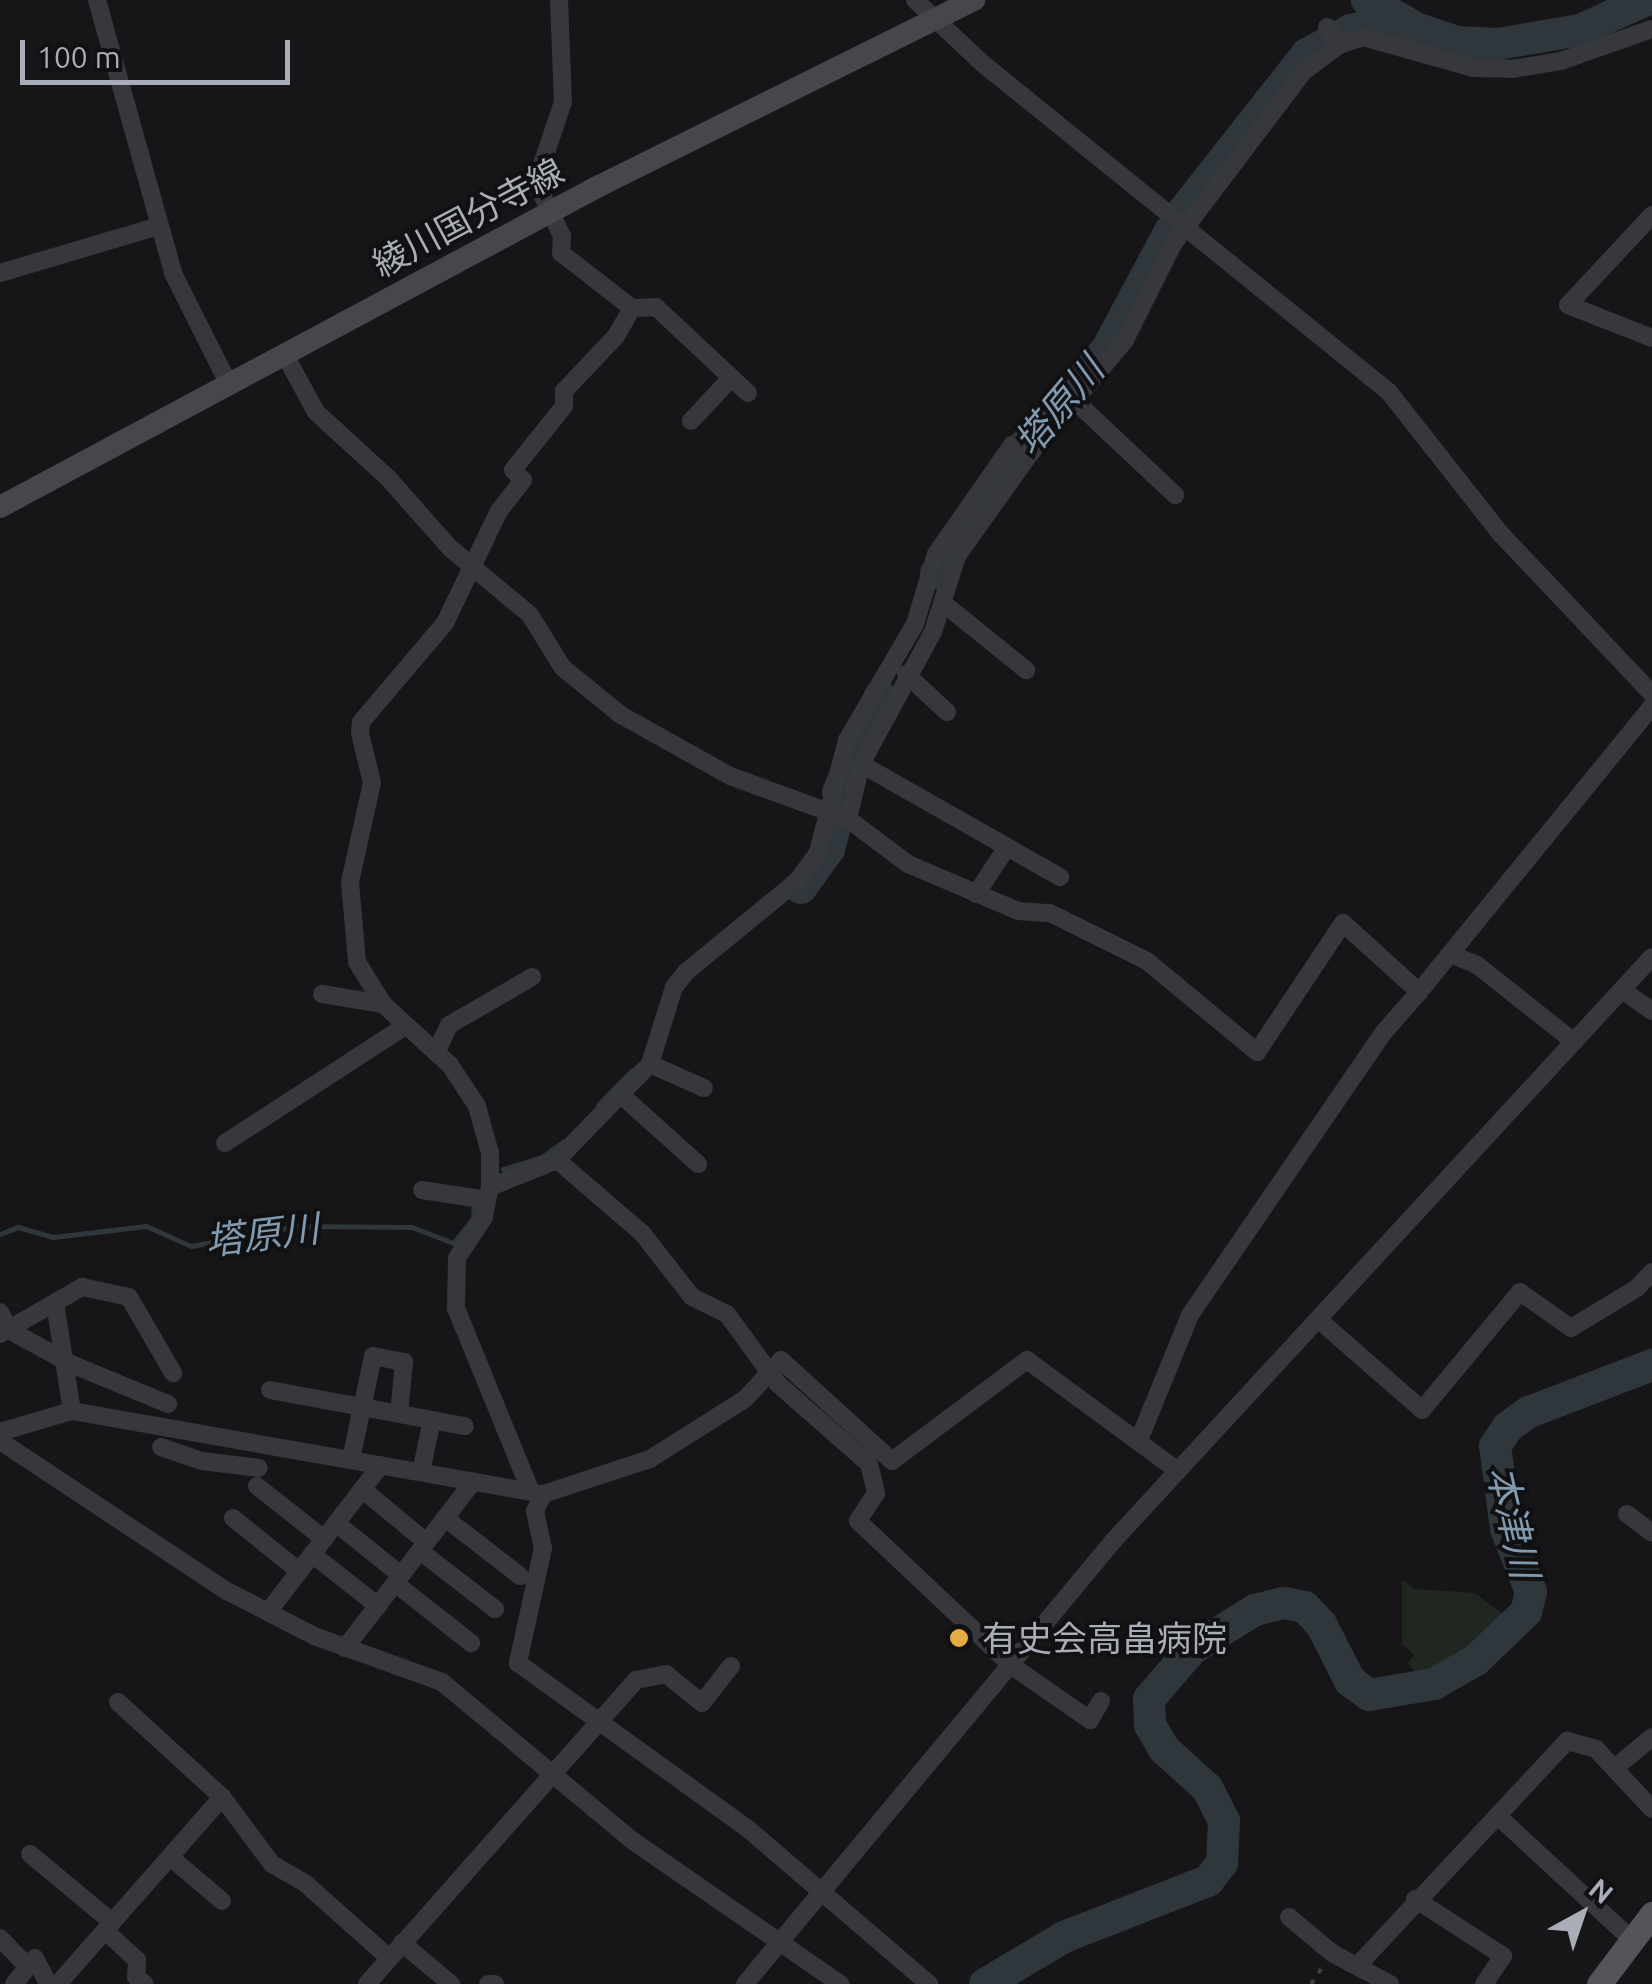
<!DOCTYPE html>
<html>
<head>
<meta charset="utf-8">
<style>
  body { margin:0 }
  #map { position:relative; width:1652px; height:1984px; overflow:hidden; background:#161618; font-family:Ubuntu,"Noto Sans JP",sans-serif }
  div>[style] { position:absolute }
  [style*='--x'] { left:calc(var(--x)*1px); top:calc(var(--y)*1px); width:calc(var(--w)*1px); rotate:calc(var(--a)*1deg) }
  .green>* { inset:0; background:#202721 }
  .stream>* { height:5px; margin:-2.5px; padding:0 2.5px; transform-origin:2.5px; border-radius:2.5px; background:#2f373d }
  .river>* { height:32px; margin:-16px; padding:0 16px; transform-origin:16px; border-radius:16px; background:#2f373d }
  .path>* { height:4px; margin-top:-2px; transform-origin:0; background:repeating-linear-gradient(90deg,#3d3f43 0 5px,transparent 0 13px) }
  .street>* { height:18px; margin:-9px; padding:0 9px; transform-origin:9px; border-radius:9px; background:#37383c }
  .secondary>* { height:22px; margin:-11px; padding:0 11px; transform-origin:11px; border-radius:11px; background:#45474c }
  .primary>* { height:25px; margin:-12.5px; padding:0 12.5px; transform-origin:12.5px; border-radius:12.5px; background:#53555b }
  .dots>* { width:28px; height:28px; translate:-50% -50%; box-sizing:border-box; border:5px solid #111113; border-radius:50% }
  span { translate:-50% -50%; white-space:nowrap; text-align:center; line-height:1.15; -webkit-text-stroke:8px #111113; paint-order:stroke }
  .street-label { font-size:35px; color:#a9adb7 }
  .poi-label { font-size:35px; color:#a9adb7 }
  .left { translate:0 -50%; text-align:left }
  .water-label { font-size:38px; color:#829aaf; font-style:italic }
  .north { position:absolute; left:1532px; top:1864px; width:100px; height:100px; -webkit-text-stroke:8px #111113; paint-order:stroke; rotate:40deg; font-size:28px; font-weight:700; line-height:40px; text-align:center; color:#a9adb7 }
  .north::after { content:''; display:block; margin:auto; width:35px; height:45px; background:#a9adb7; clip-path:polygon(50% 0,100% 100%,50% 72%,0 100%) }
  .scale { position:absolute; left:20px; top:40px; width:270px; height:45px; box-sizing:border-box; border:5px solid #a9adb7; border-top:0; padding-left:12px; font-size:30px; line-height:35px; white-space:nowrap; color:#a9adb7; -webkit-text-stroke:8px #111113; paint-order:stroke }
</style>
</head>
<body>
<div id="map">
  <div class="green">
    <div style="clip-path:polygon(1402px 1580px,1415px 1589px,1475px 1593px,1504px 1615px,1461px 1656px,1419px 1677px,1408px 1663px,1414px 1655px,1402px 1644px)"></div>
  </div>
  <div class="stream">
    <div style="--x:598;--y:1105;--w:49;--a:-45.8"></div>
    <div style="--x:503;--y:1169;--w:41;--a:-17.1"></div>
    <div style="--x:542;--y:1157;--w:26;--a:-36"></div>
    <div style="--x:0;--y:1234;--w:19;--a:-21"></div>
    <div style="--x:18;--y:1227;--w:36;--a:16"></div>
    <div style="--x:53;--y:1237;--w:94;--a:-6.7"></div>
    <div style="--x:146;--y:1226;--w:49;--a:24"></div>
    <div style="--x:191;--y:1246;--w:109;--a:-10.6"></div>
    <div style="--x:298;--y:1226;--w:114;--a:0.5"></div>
    <div style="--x:412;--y:1227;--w:44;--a:21.3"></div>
    <div style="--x:453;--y:1243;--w:32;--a:-51"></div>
    <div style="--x:473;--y:1218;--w:14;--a:-86"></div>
  </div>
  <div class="river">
    <div style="--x:1367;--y:0;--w:59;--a:29.6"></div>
    <div style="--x:1418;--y:29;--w:41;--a:18.4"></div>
    <div style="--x:1457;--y:42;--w:41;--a:2.8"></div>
    <div style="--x:1498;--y:44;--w:83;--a:-9.7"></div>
    <div style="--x:1580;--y:30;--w:72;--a:-24.4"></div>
    <div style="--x:1181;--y:214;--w:204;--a:-51.8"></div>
    <div style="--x:1307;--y:54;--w:50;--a:-28.6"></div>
    <div style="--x:1351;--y:30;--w:28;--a:-13"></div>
    <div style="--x:1378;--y:24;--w:40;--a:7.1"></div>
    <div style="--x:936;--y:573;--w:144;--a:-55.8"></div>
    <div style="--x:1017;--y:454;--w:138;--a:-49.4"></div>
    <div style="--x:1107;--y:349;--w:134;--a:-61.9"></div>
    <div style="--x:838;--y:792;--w:105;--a:-66.4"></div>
    <div style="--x:801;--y:888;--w:48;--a:-54.3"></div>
    <div style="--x:829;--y:849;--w:24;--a:-75"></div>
    <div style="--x:985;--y:1984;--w:92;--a:-30.7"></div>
    <div style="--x:1064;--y:1937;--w:155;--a:-21.3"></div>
    <div style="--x:1208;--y:1881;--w:23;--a:-52"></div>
    <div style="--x:1222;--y:1863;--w:42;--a:-87.3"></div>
    <div style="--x:1224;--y:1821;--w:37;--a:-117"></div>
    <div style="--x:1207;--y:1788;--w:58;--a:-137.8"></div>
    <div style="--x:1164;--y:1749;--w:28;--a:-120"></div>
    <div style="--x:1150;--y:1725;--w:26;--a:-92"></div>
    <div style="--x:1149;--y:1699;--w:66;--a:-49.3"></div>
    <div style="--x:1192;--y:1649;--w:74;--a:-31.8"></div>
    <div style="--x:1255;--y:1610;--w:30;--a:-14"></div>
    <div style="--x:1284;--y:1603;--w:21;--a:11"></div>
    <div style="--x:1305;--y:1607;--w:23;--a:47"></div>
    <div style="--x:1321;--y:1624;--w:64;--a:63"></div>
    <div style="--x:1350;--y:1681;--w:24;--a:36"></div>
    <div style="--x:1369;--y:1695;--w:66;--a:-9.6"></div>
    <div style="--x:1434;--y:1684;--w:48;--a:-29.7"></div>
    <div style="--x:1476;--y:1660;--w:69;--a:-43.8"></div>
    <div style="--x:1526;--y:1612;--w:21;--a:-76"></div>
    <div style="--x:1531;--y:1592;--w:68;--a:-111.6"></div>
    <div style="--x:1506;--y:1529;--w:84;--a:-97.5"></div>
    <div style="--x:1495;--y:1446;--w:23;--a:-56"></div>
    <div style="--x:1508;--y:1427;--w:26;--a:-36"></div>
    <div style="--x:1529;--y:1412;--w:132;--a:-20.9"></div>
  </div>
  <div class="path">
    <div style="--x:1311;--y:1984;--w:23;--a:-56"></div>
  </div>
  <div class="street">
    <div style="--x:97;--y:0;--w:283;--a:74.4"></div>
    <div style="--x:173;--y:273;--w:125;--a:63.4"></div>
    <div style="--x:559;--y:0;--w:102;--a:87.8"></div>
    <div style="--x:563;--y:102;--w:84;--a:108.6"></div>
    <div style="--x:536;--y:182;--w:60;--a:64.3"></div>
    <div style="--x:562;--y:236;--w:17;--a:93"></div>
    <div style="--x:561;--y:253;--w:90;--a:37.8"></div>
    <div style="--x:632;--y:308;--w:24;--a:-2"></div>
    <div style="--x:656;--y:307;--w:126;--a:43.1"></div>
    <div style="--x:915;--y:0;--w:92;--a:43.2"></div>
    <div style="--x:982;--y:63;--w:523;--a:38.95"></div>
    <div style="--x:1389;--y:392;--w:178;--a:51.8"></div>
    <div style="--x:1499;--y:532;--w:223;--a:46.6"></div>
    <div style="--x:1327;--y:27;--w:22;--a:56"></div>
    <div style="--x:1652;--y:215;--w:123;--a:133"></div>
    <div style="--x:1568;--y:305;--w:90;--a:21.4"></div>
    <div style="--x:0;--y:273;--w:166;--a:-16.5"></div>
    <div style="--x:285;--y:355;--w:65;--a:61.5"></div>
    <div style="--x:316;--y:412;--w:99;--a:42.5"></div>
    <div style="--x:389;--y:479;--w:92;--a:48.5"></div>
    <div style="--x:450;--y:548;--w:104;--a:39.9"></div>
    <div style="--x:530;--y:615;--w:62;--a:58.1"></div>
    <div style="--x:563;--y:668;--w:75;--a:39"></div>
    <div style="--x:621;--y:715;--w:125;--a:29.2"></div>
    <div style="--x:730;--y:776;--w:126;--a:20"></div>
    <div style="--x:848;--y:819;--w:75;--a:36.9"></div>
    <div style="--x:908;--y:864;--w:120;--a:23.1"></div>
    <div style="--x:1018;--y:911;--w:32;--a:4"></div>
    <div style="--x:1050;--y:913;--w:108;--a:26.3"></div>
    <div style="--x:1147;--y:961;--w:143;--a:39.6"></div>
    <div style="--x:1257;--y:1052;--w:155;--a:-56.3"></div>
    <div style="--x:1343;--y:923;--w:103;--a:42.2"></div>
    <div style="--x:1419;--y:992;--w:369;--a:-50.8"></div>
    <div style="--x:1074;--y:400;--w:139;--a:43.2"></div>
    <div style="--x:691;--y:421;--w:59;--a:-47.1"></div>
    <div style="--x:943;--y:603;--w:107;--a:38.9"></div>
    <div style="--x:906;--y:674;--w:56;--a:42.8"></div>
    <div style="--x:861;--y:764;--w:229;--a:29.6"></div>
    <div style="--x:848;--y:819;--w:57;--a:-76.7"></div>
    <div style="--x:861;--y:764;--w:150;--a:-61.4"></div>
    <div style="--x:933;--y:632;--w:80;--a:-72.5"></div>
    <div style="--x:957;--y:556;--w:129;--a:-54.5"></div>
    <div style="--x:976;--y:894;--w:56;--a:-56.6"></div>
    <div style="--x:1450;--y:954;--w:29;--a:22"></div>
    <div style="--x:1477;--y:965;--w:124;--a:38.4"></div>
    <div style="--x:1622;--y:990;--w:37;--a:35"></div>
    <div style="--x:322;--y:994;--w:62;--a:9.3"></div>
    <div style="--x:436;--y:1053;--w:31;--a:-65"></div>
    <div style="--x:449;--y:1025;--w:96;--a:-30"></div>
    <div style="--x:650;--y:1064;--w:59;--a:24"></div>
    <div style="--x:620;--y:1094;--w:105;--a:41.9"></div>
    <div style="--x:225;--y:1143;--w:215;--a:-33"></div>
    <div style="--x:557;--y:1160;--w:112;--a:40.7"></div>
    <div style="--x:642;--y:1233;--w:81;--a:52"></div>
    <div style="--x:692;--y:1297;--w:39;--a:26"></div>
    <div style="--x:727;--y:1314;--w:87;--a:53.9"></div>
    <div style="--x:778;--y:1384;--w:121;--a:41.3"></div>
    <div style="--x:869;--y:1464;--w:30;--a:76"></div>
    <div style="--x:876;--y:1493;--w:33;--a:123"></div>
    <div style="--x:858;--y:1521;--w:212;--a:43.3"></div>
    <div style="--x:1012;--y:1666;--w:95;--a:34.7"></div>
    <div style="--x:1090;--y:1720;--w:22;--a:-60"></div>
    <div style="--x:490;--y:1187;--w:72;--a:-21.9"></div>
    <div style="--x:557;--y:1160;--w:134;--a:-45.9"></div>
    <div style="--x:650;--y:1064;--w:81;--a:-72.7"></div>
    <div style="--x:674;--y:987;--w:19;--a:-51"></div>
    <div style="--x:686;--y:972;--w:142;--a:-39.3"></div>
    <div style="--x:796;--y:882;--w:33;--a:-51"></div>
    <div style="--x:817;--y:856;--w:120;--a:-75.5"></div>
    <div style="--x:847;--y:740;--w:134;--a:-59.6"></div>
    <div style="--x:915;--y:624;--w:73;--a:-73.3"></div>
    <div style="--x:936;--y:554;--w:133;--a:-55.1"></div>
    <div style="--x:1012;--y:445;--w:21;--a:17"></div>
    <div style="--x:1032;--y:451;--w:145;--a:-50"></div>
    <div style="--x:1125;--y:340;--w:107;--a:-63.4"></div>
    <div style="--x:1173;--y:244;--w:216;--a:-52.9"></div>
    <div style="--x:1303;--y:72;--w:45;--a:-36.9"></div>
    <div style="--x:1339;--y:45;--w:25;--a:-18"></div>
    <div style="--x:1363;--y:37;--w:114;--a:15.7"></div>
    <div style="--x:1473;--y:68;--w:39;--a:1"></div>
    <div style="--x:1512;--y:69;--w:50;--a:-9.3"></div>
    <div style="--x:1561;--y:61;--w:96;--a:-19.4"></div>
    <div style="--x:422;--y:1190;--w:66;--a:8.7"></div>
    <div style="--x:55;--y:1303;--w:109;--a:81.1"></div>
    <div style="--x:0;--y:1312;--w:20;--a:63"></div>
    <div style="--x:9;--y:1330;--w:71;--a:28.7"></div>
    <div style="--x:71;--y:1364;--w:105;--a:22.4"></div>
    <div style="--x:1319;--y:1320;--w:137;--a:41.1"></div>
    <div style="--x:1422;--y:1410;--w:153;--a:-50.3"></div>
    <div style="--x:1520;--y:1292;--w:62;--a:35.2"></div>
    <div style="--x:1571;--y:1328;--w:77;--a:-31.2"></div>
    <div style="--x:1637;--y:1288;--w:22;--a:-47"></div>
    <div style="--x:0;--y:1334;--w:95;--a:-29.8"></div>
    <div style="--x:82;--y:1287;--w:48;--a:12"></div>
    <div style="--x:129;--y:1297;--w:88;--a:59.9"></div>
    <div style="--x:270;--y:1390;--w:198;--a:10.5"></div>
    <div style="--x:0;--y:1432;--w:75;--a:-16.3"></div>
    <div style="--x:72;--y:1411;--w:478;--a:10"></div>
    <div style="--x:543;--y:1494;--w:113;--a:-18.1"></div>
    <div style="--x:650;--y:1459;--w:112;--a:-32.3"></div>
    <div style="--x:745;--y:1399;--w:53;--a:-47.3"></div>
    <div style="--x:781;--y:1360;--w:150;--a:42.3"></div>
    <div style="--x:892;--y:1461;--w:169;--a:-36.8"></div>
    <div style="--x:1027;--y:1360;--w:187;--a:36.3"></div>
    <div style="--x:1139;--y:1440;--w:135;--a:-67.8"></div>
    <div style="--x:1190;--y:1315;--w:343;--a:-55.6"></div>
    <div style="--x:1384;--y:1032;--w:53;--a:-48.8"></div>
    <div style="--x:0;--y:1441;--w:272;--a:33.5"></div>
    <div style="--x:227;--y:1591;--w:98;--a:27.3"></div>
    <div style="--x:314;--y:1636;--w:136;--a:19.8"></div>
    <div style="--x:442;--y:1682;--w:249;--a:39.8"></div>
    <div style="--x:633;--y:1841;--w:252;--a:34.6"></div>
    <div style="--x:161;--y:1447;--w:43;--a:18.9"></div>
    <div style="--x:202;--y:1461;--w:57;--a:7"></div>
    <div style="--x:351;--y:1459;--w:105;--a:-77.9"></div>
    <div style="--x:373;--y:1356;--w:32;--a:11"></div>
    <div style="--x:404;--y:1362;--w:52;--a:95.5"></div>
    <div style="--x:421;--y:1472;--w:53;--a:-78.1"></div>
    <div style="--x:257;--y:1486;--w:85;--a:38.3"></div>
    <div style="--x:362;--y:1489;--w:83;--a:39.6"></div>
    <div style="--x:531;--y:1492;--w:199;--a:-112.2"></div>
    <div style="--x:456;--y:1308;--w:50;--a:-88.9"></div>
    <div style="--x:457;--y:1258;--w:49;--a:-56.6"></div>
    <div style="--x:484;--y:1217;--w:31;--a:-79"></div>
    <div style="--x:490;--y:1187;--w:34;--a:-90"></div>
    <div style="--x:490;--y:1153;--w:49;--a:-105.5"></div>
    <div style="--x:477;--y:1106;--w:49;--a:-123.4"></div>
    <div style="--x:450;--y:1065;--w:91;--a:-137.7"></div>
    <div style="--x:383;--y:1004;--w:49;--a:-121.8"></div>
    <div style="--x:357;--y:962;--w:80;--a:-95"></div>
    <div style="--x:350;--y:882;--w:101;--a:-77.5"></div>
    <div style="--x:372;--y:783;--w:51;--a:-103.5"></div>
    <div style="--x:360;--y:733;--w:11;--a:-85"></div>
    <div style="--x:361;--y:722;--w:130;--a:-49.7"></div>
    <div style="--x:445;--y:623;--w:124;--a:-64.3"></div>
    <div style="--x:499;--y:511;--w:39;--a:-52"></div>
    <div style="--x:523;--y:480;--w:14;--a:-135"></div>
    <div style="--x:513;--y:470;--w:82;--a:-51.4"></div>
    <div style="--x:564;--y:406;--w:15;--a:-90"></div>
    <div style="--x:564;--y:391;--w:76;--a:-46.6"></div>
    <div style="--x:616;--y:336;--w:32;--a:-60"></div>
    <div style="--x:543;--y:1494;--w:19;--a:115"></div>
    <div style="--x:535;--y:1511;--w:38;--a:78"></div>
    <div style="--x:543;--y:1548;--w:118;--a:102.3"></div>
    <div style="--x:518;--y:1663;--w:282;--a:35.8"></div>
    <div style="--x:747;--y:1828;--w:240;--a:40.6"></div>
    <div style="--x:1627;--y:1514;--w:31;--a:37"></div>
    <div style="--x:233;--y:1518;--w:85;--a:38.8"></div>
    <div style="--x:445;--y:1518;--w:95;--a:37.7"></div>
    <div style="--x:336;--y:1523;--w:83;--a:38.7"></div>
    <div style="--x:420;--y:1551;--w:95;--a:37.7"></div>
    <div style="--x:312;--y:1554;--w:84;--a:38.2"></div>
    <div style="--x:395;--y:1583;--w:97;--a:38.3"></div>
    <div style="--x:268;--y:1612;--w:185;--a:-52.5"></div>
    <div style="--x:345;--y:1648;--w:210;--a:-52.4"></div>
    <div style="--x:118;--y:1702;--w:141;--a:42.4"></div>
    <div style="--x:222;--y:1797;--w:84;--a:53.3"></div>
    <div style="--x:272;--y:1864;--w:39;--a:30"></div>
    <div style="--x:306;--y:1884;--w:111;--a:41.7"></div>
    <div style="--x:1616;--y:1767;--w:47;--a:-39.8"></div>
    <div style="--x:1500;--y:1818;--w:180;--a:42.7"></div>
    <div style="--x:30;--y:1854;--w:107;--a:39.7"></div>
    <div style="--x:170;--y:1857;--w:68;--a:40.2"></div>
    <div style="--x:1415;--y:1899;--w:105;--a:32.9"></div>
    <div style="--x:1503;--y:1956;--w:34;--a:124"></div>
    <div style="--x:1289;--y:1917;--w:56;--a:39.9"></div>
    <div style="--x:1332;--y:1953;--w:66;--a:28.1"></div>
    <div style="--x:112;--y:1937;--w:34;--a:43"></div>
    <div style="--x:137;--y:1960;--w:17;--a:93"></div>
    <div style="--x:136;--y:1977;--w:11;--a:38"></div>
    <div style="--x:0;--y:1938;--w:40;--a:46"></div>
    <div style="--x:402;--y:1943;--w:64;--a:39.9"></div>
    <div style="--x:1360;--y:1963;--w:304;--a:-47"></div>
    <div style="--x:1567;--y:1741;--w:30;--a:15"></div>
    <div style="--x:1596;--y:1749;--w:82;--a:47"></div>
    <div style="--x:14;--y:1984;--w:33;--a:-51"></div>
    <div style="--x:35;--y:1958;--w:29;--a:63"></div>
    <div style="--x:58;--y:1984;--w:249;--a:-48.7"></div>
    <div style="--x:367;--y:1984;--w:406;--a:-48.5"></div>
    <div style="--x:636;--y:1680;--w:31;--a:-11"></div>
    <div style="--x:666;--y:1674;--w:46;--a:38.9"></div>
    <div style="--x:702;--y:1703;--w:47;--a:-51.9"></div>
    <div style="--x:488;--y:1984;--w:7;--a:0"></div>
    <div style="--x:745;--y:1984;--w:577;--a:-50.27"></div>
    <div style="--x:1114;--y:1540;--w:793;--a:-47.3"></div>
  </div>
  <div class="secondary">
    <div style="--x:0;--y:507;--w:680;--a:-28.19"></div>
    <div style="--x:599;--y:186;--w:419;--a:-26.4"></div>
  </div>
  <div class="primary">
    <div style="--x:1599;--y:1984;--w:88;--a:-52.9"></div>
  </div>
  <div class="dots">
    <div style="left:959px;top:1638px;background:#e5ad41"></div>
  </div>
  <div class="street-label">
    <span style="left:468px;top:217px;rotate:-28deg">綾川国分寺線</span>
  </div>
  <div class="poi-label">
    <span class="left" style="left:982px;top:1638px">有史会高畠病院</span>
  </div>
  <div class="water-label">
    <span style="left:1059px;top:406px;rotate:-50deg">塔原川</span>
    <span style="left:262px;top:1235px;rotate:-7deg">塔原川</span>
    <span style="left:1513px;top:1522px;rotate:77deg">本津川</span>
  </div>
  <div class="north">N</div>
  <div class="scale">100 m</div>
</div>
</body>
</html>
